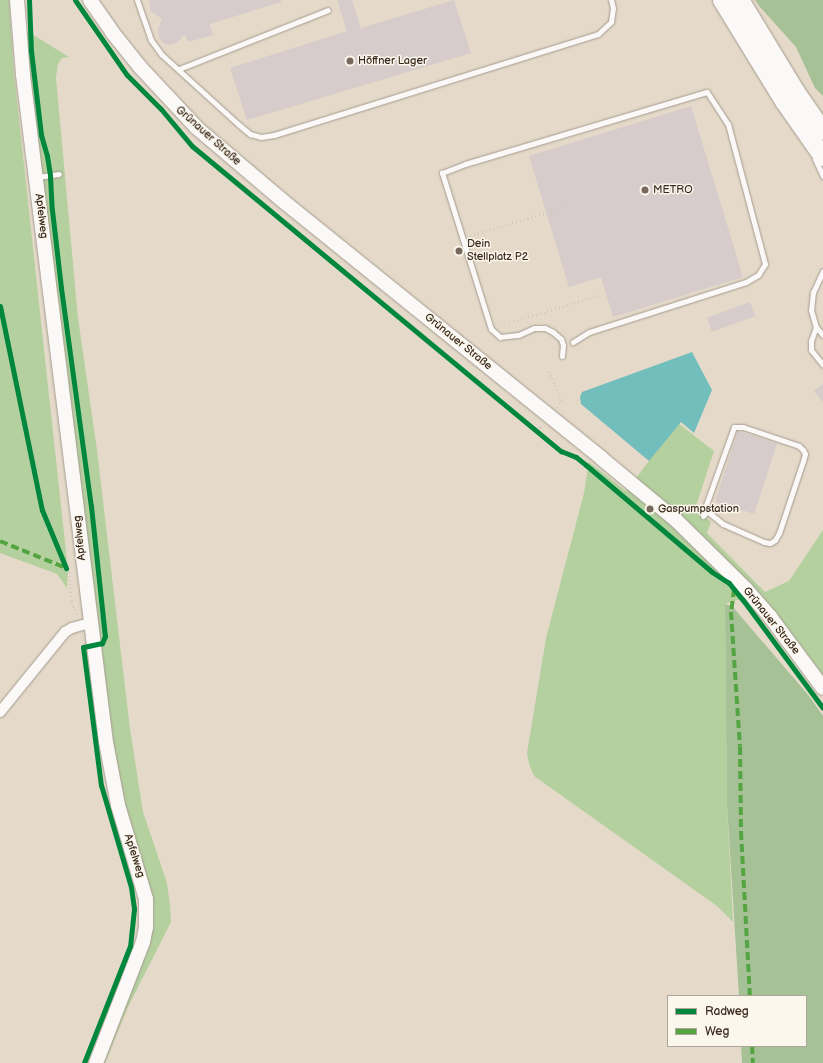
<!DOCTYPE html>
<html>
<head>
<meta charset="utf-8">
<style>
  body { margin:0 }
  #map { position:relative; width:823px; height:1063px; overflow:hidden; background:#e5dac9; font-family:"Balsamiq Sans",sans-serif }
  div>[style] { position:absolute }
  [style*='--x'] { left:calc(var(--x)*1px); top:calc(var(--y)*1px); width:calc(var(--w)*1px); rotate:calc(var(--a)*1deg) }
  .green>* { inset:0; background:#b5d09f }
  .forest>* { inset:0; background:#a6c196 }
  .water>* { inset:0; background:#72bebd }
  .building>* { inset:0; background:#d5cccb; transform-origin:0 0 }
  .path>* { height:1.5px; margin-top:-0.75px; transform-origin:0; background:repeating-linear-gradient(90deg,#cac6c1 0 1px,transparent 0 4px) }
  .roads { filter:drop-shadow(0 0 1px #a49b90) drop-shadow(0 0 1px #a49b90) }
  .lane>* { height:5px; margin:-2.5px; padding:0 2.5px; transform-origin:2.5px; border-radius:2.5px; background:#fbf9f7 }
  .street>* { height:10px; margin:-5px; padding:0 5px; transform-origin:5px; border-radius:5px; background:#fbf9f7 }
  .secondary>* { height:14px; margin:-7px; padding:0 7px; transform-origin:7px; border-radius:7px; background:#fbf9f7 }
  .highway>* { height:18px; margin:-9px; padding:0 9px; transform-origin:9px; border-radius:9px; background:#fbf9f7 }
  .quiet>* { height:4px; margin-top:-2px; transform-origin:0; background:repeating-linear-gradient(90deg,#54a441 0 8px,transparent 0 12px) }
  .cycleway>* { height:5px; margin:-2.5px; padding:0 2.5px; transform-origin:2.5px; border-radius:2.5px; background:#00873e }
  .dots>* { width:11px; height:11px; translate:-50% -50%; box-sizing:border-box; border:2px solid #fbf7ec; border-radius:50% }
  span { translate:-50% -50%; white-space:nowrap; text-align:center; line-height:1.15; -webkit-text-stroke:3px #fbf7ec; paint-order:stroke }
  .poi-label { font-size:11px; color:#3b2a1e }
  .left { translate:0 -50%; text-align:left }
  .street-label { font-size:11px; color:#3b2a1e }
  .legend { position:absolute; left:667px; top:995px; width:140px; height:52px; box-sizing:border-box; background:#fbf7ec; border:1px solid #aea59a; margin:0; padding:5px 7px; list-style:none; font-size:12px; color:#3b2a1e }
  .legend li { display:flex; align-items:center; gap:8px; height:20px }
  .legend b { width:20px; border:1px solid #aea59a }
</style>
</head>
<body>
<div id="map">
  <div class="green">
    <div style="clip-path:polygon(0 0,9px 0,14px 73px,68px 570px,67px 588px,57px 574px,0 553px)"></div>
    <div style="clip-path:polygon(22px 28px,69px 57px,62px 58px,58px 64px,56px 78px,78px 318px,97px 450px,130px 729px,143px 812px,167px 883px,170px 905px,171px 922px,127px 1009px,105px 1063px,101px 1063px,145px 952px,132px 838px,113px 761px)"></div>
    <div style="clip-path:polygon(678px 423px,714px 451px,695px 509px,711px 522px,707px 533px,765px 592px,789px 581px,823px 530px,823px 675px,783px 622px,756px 594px,725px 604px,727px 805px,733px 922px,717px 906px,534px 776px,529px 764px,527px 753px,546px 638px,584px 493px,589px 462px,626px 491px)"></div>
  </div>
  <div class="forest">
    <div style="clip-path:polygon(755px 0,823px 0,823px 96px,815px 88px,796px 47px,760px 7px)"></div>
    <div style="clip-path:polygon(725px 604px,732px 606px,809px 696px,823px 716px,823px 1063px,742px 1063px,741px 1046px,806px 1046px,806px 996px,739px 996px,727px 805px)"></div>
  </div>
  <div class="water">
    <div style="clip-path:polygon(692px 352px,712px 390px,694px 433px,681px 422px,649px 461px,581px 404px,580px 397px,582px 392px)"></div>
  </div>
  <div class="building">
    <div style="clip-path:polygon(149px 0,281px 0,281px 2px,210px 24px,213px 35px,188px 42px,185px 34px,178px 42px,170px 45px,165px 44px,159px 39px,158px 29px,162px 19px,150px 11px)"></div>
    <div style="clip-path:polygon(337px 0,352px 0,361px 28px,454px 0,471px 53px,247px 120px,230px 68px,347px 31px)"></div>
    <div style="clip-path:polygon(691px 106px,743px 277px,613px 317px,601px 277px,569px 287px,529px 156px)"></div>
    <div style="left:750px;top:302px;width:15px;height:46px;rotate:70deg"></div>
    <div style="clip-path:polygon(823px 384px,823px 402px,814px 391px)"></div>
    <div style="left:738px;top:431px;width:41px;height:74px;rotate:18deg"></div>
  </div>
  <div class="path">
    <div style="--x:470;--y:236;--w:104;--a:-16.7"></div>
    <div style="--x:509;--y:323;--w:93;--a:-16.9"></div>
    <div style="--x:549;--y:372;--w:32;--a:66"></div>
    <div style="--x:562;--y:401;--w:9;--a:126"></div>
    <div style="--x:537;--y:431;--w:8;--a:-45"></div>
    <div style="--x:66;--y:568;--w:5;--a:53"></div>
    <div style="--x:69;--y:572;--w:31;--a:84"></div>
    <div style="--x:72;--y:603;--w:16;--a:68"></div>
  </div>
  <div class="roads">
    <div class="lane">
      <div style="--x:137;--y:0;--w:42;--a:70.7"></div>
      <div style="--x:151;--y:40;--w:17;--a:54"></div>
      <div style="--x:161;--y:54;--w:104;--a:42.3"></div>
      <div style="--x:238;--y:124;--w:16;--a:40"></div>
      <div style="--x:250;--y:134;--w:11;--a:15"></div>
      <div style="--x:261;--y:137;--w:13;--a:-9"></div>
      <div style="--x:274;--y:135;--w:339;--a:-17.3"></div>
      <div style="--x:598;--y:34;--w:18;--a:-43"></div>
      <div style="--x:611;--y:22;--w:14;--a:-82"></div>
      <div style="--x:613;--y:8;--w:8;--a:-104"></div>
      <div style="--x:179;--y:69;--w:160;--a:-21.6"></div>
      <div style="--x:815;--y:159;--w:19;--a:65"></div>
      <div style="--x:37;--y:177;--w:22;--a:-8"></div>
      <div style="--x:823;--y:271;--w:23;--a:115"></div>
      <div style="--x:813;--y:292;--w:18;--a:96"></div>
      <div style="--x:811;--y:310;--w:18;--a:74"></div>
      <div style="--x:816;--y:327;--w:11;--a:49"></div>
      <div style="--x:816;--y:327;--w:15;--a:110"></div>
      <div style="--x:811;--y:341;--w:9;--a:90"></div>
      <div style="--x:811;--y:350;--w:19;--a:51"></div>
      <div style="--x:562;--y:356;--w:11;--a:-85"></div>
      <div style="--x:563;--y:345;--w:6;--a:-108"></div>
      <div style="--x:561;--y:339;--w:11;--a:-139"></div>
      <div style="--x:553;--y:332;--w:9;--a:-153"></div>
      <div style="--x:545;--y:328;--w:11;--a:180"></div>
      <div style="--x:534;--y:328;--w:17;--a:156"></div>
      <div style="--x:518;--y:335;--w:18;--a:174"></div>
      <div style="--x:500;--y:337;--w:12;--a:-138"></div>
      <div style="--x:491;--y:329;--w:164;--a:-107.4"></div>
      <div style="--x:442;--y:173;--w:25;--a:-21"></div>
      <div style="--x:465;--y:164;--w:252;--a:-16.6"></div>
      <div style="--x:707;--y:92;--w:38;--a:57"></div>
      <div style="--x:728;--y:124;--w:145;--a:75.2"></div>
      <div style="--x:765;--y:264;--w:13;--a:122"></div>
      <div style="--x:758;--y:275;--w:14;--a:150"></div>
      <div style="--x:746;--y:282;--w:165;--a:162.3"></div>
      <div style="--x:589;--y:332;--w:19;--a:148"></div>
      <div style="--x:703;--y:516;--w:6;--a:-51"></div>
      <div style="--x:707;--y:511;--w:6;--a:-99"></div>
      <div style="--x:706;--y:505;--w:83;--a:-70.3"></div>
      <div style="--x:734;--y:427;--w:9;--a:0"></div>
      <div style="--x:743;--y:427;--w:59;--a:18.7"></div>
      <div style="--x:799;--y:446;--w:6;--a:45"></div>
      <div style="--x:803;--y:450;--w:4;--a:63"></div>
      <div style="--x:805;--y:454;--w:7;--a:106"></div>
      <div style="--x:803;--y:461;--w:76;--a:108.4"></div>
      <div style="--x:779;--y:533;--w:8;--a:120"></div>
      <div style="--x:775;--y:540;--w:6;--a:149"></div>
      <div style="--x:770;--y:543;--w:6;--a:-171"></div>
      <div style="--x:764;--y:542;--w:45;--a:-156.3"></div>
      <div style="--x:723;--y:524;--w:21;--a:-141"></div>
    </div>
    <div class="street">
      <div style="--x:0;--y:712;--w:103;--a:-50.9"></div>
      <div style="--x:65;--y:632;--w:8;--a:-30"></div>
      <div style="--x:72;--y:628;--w:19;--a:-16"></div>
    </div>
    <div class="secondary">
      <div style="--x:17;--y:0;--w:75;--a:85.4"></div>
      <div style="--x:23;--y:75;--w:672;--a:82.91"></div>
      <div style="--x:106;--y:742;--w:64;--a:79.2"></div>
      <div style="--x:118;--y:805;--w:98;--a:73.4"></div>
      <div style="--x:146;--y:899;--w:28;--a:90"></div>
      <div style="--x:146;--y:927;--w:15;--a:101"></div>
      <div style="--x:143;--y:942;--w:130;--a:111.2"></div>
      <div style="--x:90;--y:0;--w:39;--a:55"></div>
      <div style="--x:112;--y:32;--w:45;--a:51.3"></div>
      <div style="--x:140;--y:67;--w:83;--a:46.9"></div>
      <div style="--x:197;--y:128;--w:113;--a:40.3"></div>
      <div style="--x:283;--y:201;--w:409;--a:38.9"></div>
      <div style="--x:601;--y:458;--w:97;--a:39.6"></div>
      <div style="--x:676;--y:520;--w:98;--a:44.6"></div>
      <div style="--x:746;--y:589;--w:38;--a:49"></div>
      <div style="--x:771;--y:618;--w:87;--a:53.4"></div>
    </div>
    <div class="highway">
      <div style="--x:722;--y:0;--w:119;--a:58.5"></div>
      <div style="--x:784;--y:101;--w:68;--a:55.1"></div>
      <div style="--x:740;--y:0;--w:108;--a:58.7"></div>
      <div style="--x:796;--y:92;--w:47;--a:55.3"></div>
    </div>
  </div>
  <div class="quiet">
    <div style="--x:0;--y:541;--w:71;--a:22.2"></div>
    <div style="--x:734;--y:589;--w:23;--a:97"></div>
    <div style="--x:731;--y:612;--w:135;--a:86.2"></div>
    <div style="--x:740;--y:747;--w:85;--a:89.3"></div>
    <div style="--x:741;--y:832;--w:164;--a:86.9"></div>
    <div style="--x:752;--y:1046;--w:17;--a:87"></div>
  </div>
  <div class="cycleway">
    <div style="--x:29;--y:0;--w:51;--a:87.8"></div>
    <div style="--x:31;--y:51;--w:85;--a:83.2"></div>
    <div style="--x:41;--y:135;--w:22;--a:74"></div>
    <div style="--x:47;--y:156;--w:20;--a:81"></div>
    <div style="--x:50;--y:176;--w:34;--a:87"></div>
    <div style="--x:52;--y:210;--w:79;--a:83.4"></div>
    <div style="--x:61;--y:288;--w:220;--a:82.2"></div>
    <div style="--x:91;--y:506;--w:131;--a:83.9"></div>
    <div style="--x:105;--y:636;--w:8;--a:113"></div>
    <div style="--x:102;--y:643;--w:19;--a:168"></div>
    <div style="--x:83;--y:647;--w:139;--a:82.6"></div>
    <div style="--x:101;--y:785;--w:106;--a:73.6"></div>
    <div style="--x:131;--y:887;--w:22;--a:82"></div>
    <div style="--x:134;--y:909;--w:37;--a:96"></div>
    <div style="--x:130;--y:946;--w:126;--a:111.5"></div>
    <div style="--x:75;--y:0;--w:91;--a:55.3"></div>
    <div style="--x:127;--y:75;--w:48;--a:45"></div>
    <div style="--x:161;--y:109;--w:48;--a:50"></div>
    <div style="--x:192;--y:146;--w:479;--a:39.6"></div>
    <div style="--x:561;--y:451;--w:16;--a:22"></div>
    <div style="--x:576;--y:457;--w:13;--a:39"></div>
    <div style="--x:586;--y:465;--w:165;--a:40.3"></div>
    <div style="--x:712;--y:572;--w:20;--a:33"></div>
    <div style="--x:729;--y:583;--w:22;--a:51"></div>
    <div style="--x:743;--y:600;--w:134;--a:53.5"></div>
    <div style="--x:0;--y:306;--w:208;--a:78.4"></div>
    <div style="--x:42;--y:510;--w:63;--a:67.5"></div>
  </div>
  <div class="dots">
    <div style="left:350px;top:61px;background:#76685a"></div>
    <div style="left:645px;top:190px;background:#76685a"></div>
    <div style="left:459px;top:251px;background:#76685a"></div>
    <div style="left:650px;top:509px;background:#76685a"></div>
  </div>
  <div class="poi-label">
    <span class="left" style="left:358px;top:61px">Höffner Lager</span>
    <span class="left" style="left:653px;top:190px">METRO</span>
    <span class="left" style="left:467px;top:251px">Dein<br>Stellplatz P2</span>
    <span class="left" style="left:658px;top:509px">Gaspumpstation</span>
  </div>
  <div class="street-label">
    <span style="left:208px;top:136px;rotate:42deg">Grünauer Straße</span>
    <span style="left:41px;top:216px;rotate:83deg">Apfelweg</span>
    <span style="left:458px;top:342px;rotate:39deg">Grünauer Straße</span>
    <span style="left:80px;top:538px;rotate:-96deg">Apfelweg</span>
    <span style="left:771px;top:621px;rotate:51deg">Grünauer Straße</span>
    <span style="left:134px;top:856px;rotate:72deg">Apfelweg</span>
  </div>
  <ul class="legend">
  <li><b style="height:5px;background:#00873e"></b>Radweg</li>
  <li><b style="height:5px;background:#54a441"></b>Weg</li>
  </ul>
</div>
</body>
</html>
